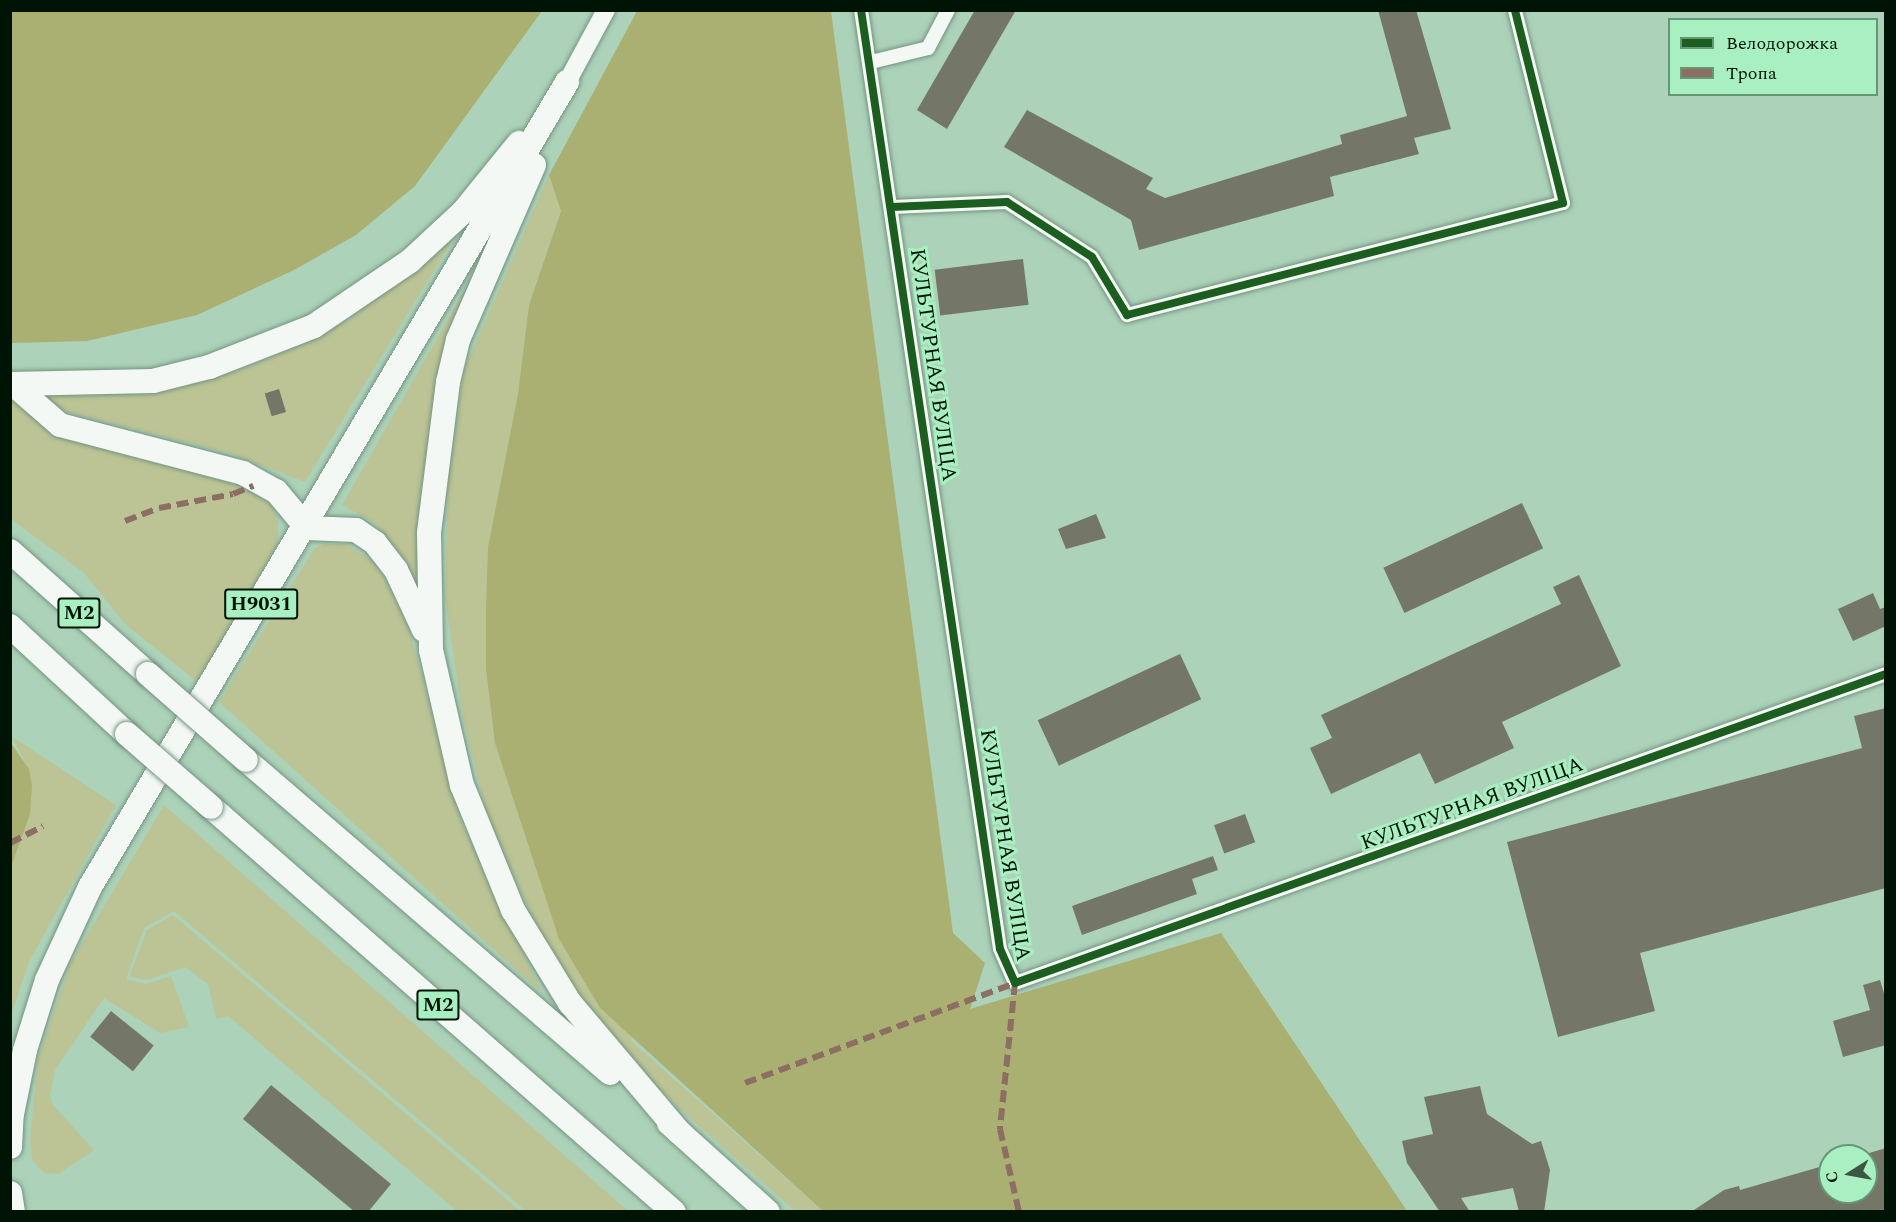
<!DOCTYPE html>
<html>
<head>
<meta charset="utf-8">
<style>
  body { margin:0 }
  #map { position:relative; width:1896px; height:1222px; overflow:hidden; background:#acd2b9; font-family:Spectral,serif }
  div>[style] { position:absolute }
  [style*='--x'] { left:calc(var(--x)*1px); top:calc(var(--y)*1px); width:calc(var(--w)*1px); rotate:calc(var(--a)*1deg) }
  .green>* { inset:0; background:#bcc495 }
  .forest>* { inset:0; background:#aaaf72 }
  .building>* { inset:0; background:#747768; transform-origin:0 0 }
  .roads { filter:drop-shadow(0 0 2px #759481) drop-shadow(0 0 2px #759481) }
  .street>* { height:14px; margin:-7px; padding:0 7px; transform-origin:7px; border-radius:7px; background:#f3f8f4 }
  .secondary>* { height:18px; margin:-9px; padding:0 9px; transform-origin:9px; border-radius:9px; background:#f3f8f4 }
  .highway>* { height:24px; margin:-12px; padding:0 12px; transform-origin:12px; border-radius:12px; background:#f3f8f4 }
  .bridges { filter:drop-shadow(0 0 2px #759481) drop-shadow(0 0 2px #759481) }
  .highway-bridge>* { height:24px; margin:-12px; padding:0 12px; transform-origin:12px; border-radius:12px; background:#f3f8f4 }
  .quiet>* { height:6px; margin-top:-3px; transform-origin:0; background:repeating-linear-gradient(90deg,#8d6e63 0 12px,transparent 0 18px) }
  .cycleway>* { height:8px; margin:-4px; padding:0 4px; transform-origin:4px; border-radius:4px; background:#1b5e20 }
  span { translate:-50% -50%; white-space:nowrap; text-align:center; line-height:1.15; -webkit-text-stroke:6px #a8efc1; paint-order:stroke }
  .shield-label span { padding:2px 4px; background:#a8efc1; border:2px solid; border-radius:4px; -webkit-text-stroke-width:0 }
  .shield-label { font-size:20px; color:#001405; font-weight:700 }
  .street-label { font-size:21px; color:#001405 }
  .frame { position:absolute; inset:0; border:12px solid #001405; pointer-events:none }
  .legend { position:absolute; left:1668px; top:18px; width:210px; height:78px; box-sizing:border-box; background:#a8efc1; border:2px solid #659776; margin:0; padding:8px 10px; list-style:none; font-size:18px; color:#001405 }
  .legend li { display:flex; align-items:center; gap:12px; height:30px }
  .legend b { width:30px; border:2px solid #659776 }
  .north { position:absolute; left:1818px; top:1144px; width:60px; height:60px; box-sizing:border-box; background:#a8efc1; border:2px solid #659776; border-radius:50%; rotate:259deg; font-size:16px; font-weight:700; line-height:24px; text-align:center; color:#001405 }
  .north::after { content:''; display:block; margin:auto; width:21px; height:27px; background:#3c5644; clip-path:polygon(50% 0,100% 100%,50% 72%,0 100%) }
</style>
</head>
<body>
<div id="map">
  <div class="green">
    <div style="clip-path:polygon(549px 175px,561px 210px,529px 305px,518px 394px,488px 547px,486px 607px,633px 1043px,823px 1211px,795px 1211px,674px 1104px,618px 1045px,581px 1001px,537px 928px,487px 816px,462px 713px,445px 598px,448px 481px,464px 370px)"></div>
    <div style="clip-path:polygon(460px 228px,305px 482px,232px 454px,63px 411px,48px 399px,47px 394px,198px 380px,252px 366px,351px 318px)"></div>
    <div style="clip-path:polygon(475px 272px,420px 594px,410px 569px,376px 524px,342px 505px)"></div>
    <div style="clip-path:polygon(11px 398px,268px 495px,278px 522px,278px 543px,200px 684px,125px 624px,84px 573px,11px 519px)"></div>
    <div style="clip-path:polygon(323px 544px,346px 544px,375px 562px,406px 618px,463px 825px,542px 993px,219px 702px,314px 549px)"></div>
    <div style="clip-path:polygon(11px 736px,116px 805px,29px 962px,11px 1015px,11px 867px,30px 814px,29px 769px)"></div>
    <div style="clip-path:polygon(164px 805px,628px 1211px,526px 1211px,174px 911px,144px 928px,126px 979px,146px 984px,171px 976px,189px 1027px,160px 1033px,104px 998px,55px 1070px,50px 1095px,53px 1105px,94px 1150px,58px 1174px,44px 1173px,32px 1160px,30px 1139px,38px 1058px,71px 962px)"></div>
    <div style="clip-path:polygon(173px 915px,520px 1211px,457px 1211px,228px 1016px,216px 1019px,208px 984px,185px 967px,148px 980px,129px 977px,147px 930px)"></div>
  </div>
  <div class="forest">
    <div style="clip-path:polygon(10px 11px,11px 10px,542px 11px,415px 186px,356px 235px,294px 270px,197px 315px,87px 341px,11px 343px)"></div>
    <div style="clip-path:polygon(637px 11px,831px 11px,953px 933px,985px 963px,970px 1009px,1221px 933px,1407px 1211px,823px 1211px,600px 1008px,559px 939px,495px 743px,486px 669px,486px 607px,488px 547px,518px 394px,529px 305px,561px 211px,549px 175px)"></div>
    <div style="clip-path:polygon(11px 743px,29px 769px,32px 786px,30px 814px,11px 867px)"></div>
  </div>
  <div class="building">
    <div style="clip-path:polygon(975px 10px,1016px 10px,947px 129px,917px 110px)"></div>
    <div style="clip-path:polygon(1378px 10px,1416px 10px,1451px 129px,1414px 138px,1419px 154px,1330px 177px,1334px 196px,1139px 250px,1131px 220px,1004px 147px,1027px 110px,1153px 178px,1146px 189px,1165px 198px,1342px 144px,1340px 135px,1407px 116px)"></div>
    <div style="left:1023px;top:259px;width:46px;height:89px;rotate:83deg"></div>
    <div style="left:279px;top:389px;width:24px;height:15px;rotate:73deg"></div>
    <div style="left:1522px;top:503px;width:50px;height:153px;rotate:65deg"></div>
    <div style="clip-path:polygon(1096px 514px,1106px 538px,1066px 549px,1058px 529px)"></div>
    <div style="clip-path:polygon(1579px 575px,1621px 666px,1502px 722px,1514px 748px,1435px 784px,1420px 753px,1331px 794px,1310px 748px,1332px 738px,1321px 715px,1561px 604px,1553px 587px)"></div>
    <div style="clip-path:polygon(1873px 593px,1880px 609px,1886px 607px,1886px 626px,1853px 641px,1838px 609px)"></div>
    <div style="left:1180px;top:654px;width:50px;height:157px;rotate:65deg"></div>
    <div style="clip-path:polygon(1886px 708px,1886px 888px,1640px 953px,1655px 1011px,1558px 1037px,1507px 842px,1862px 748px,1854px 716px)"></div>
    <div style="left:1245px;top:814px;width:30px;height:33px;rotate:70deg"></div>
    <div style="clip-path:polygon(1213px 856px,1218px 870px,1192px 879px,1197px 894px,1082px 935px,1072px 906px)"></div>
    <div style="clip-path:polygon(1880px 980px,1886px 1000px,1886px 1045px,1843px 1057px,1833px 1021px,1870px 1010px,1863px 985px)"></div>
    <div style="left:111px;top:1011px;width:55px;height:33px;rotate:39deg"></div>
    <div style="clip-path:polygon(271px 1085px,391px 1184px,368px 1212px,355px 1212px,243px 1119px)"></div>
    <div style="clip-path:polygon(1480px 1086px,1487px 1114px,1532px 1144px,1541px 1141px,1550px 1170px,1544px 1212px,1519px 1212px,1513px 1188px,1461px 1198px,1470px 1212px,1440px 1212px,1407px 1163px,1402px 1141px,1433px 1134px,1424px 1097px)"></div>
    <div style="clip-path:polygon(1886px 1148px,1886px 1212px,1691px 1212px,1724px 1190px,1739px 1186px,1740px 1190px,1830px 1164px,1830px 1192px,1866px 1192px,1866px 1154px)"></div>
  </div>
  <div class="roads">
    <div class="street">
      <div style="--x:861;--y:10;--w:949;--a:81.58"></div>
      <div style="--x:1000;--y:949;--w:37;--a:66"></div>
      <div style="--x:1015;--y:983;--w:924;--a:-19.53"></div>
      <div style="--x:871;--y:62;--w:59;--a:-13.8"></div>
      <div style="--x:928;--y:48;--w:43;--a:-62.2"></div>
      <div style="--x:892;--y:207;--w:115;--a:-2.5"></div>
      <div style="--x:1007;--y:202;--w:101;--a:32.9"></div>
      <div style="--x:1092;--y:257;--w:68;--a:58.9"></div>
      <div style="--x:1127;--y:315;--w:450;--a:-14.4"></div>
      <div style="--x:1563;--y:203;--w:199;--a:-104"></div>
    </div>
    <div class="secondary">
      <div style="--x:567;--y:82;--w:82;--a:-61.6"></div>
    </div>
    <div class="highway">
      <div style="--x:534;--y:165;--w:191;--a:113.5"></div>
      <div style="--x:458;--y:340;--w:43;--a:103.4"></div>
      <div style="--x:448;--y:382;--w:152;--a:97.2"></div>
      <div style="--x:429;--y:533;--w:117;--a:89"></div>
      <div style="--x:431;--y:650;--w:139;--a:77.1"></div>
      <div style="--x:462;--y:785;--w:135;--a:67.8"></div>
      <div style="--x:513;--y:910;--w:109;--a:58.5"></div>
      <div style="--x:570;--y:1003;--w:169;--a:49.8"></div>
      <div style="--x:10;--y:384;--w:143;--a:-1.2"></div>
      <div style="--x:153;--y:381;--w:58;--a:-14"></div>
      <div style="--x:209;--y:367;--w:113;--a:-21.3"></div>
      <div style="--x:314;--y:326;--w:116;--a:-34.1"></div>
      <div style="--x:410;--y:261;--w:72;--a:-42.8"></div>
      <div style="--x:463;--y:212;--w:89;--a:-50.9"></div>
      <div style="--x:14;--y:385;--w:61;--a:41"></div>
      <div style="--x:60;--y:425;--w:189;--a:14.7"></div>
      <div style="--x:243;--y:473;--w:38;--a:29"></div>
      <div style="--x:276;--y:491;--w:48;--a:50"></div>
      <div style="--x:307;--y:528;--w:49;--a:2.3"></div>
      <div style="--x:356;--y:530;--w:23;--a:34"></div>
      <div style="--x:375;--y:543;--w:34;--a:52"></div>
      <div style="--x:396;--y:570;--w:66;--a:65"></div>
      <div style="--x:10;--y:551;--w:185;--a:41.7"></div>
      <div style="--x:10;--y:626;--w:159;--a:42.7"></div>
      <div style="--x:246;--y:760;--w:480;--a:40.7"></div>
      <div style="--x:211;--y:807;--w:615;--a:41.18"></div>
      <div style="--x:669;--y:1123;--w:133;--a:42"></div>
      <div style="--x:10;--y:1147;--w:33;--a:-87"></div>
      <div style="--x:12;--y:1114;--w:65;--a:-78.5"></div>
      <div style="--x:25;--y:1050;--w:73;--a:-72.6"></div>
      <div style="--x:47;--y:980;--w:102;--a:-65.2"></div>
      <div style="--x:90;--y:887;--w:936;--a:-59.35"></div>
      <div style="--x:10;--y:1193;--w:19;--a:81"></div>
    </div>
  </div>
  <div class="bridges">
    <div class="highway-bridge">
      <div style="--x:148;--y:674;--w:130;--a:41.3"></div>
      <div style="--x:127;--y:734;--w:111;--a:41"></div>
    </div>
  </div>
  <div class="quiet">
    <div style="--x:125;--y:521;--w:36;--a:-21"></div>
    <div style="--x:159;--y:508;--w:75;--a:-10.7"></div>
    <div style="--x:233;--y:494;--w:22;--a:-22"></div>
    <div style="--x:10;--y:843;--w:37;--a:-27"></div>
    <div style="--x:745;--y:1083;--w:288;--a:-20.3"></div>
    <div style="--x:1015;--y:983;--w:147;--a:95.9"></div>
    <div style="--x:1000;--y:1129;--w:85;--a:77.1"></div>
  </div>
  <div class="cycleway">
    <div style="--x:861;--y:10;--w:949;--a:81.58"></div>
    <div style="--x:1000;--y:949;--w:37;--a:66"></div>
    <div style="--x:1015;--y:983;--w:924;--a:-19.53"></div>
    <div style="--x:892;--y:207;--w:115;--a:-2.5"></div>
    <div style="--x:1007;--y:202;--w:101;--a:32.9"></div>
    <div style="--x:1092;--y:257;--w:68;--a:58.9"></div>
    <div style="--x:1127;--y:315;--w:450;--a:-14.4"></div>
    <div style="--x:1563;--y:203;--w:199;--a:-104"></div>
  </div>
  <div class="shield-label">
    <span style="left:261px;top:604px">Н9031</span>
    <span style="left:79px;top:613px">М2</span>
    <span style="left:438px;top:1005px">М2</span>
  </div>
  <div class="street-label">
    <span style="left:933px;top:365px;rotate:82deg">КУЛЬТУРНАЯ ВУЛІЦА</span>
    <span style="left:1472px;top:804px;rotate:-20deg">КУЛЬТУРНАЯ ВУЛІЦА</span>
    <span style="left:1005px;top:845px;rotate:81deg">КУЛЬТУРНАЯ ВУЛІЦА</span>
  </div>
  <div class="frame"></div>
  <ul class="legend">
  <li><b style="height:8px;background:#1b5e20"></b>Велодорожка</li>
  <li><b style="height:8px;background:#8d6e63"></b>Тропа</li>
  </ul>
  <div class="north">С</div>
</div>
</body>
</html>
